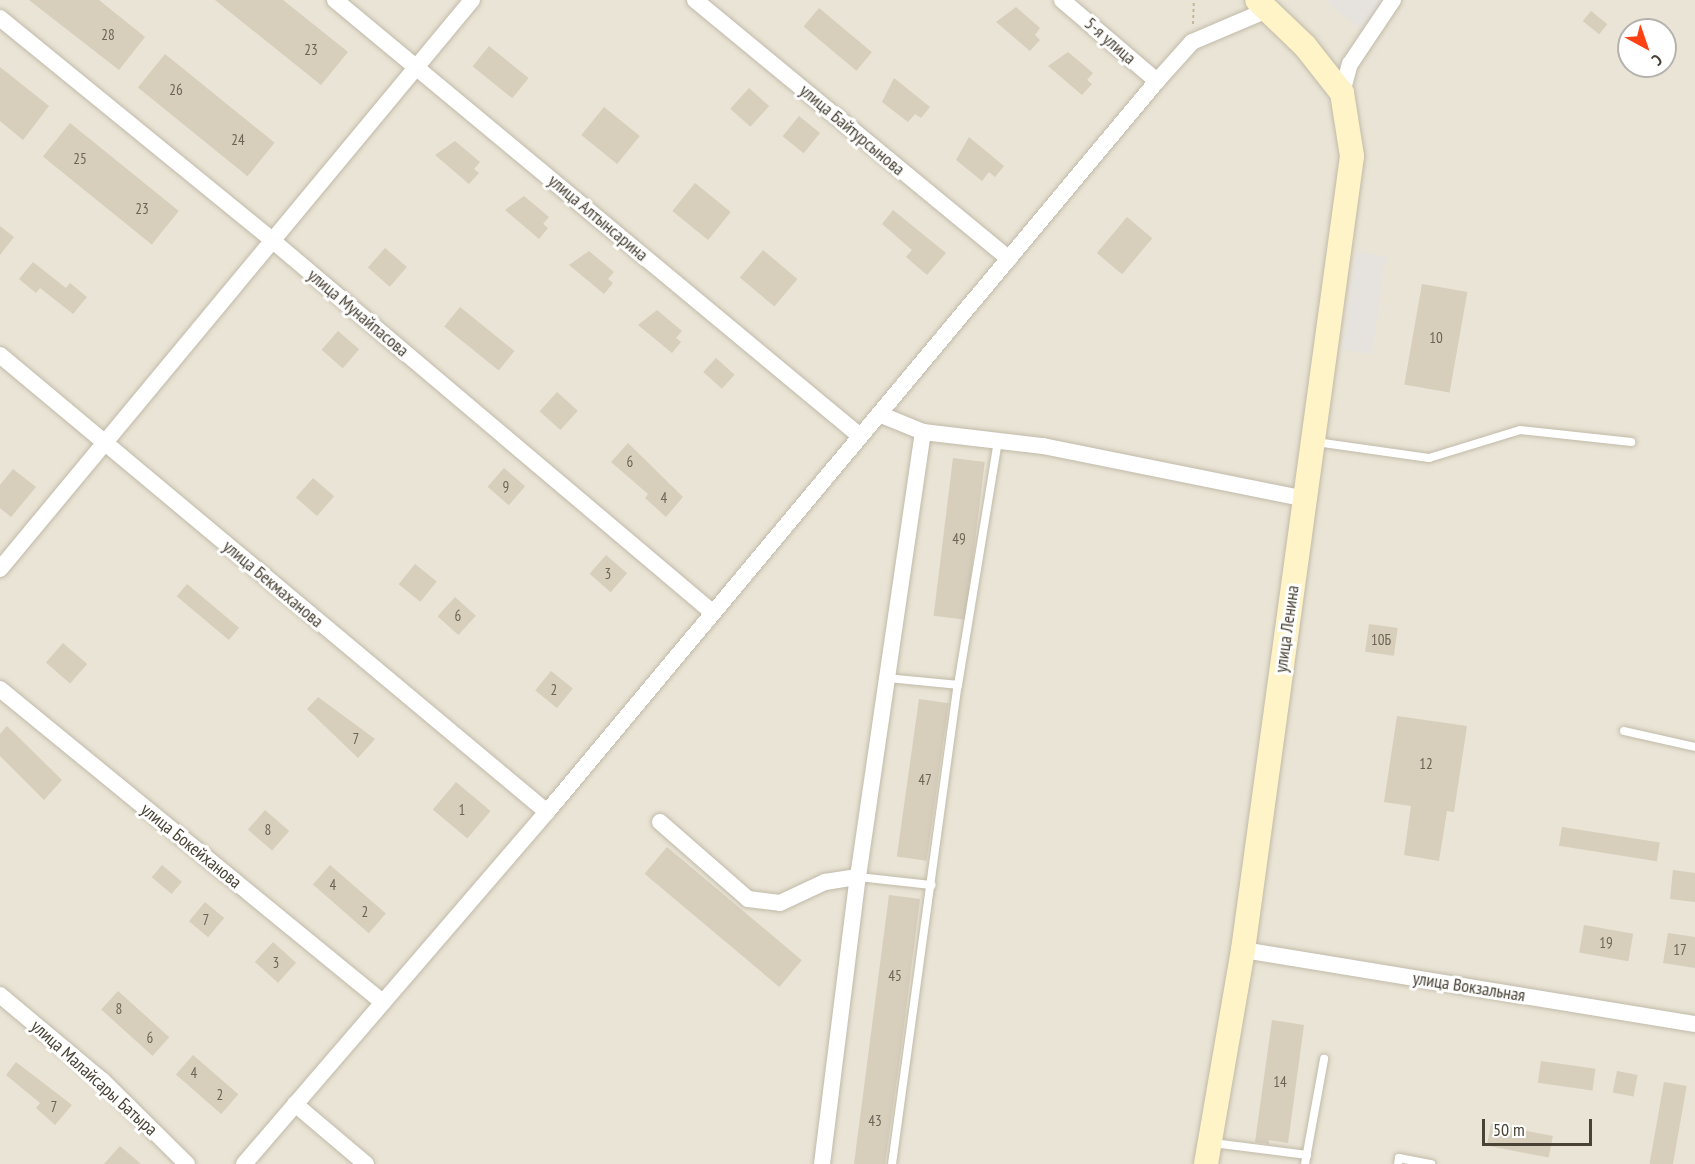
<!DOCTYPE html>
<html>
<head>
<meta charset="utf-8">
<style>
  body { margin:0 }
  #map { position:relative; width:1695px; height:1164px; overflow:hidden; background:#f5f1e7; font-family:"PT Sans Narrow",sans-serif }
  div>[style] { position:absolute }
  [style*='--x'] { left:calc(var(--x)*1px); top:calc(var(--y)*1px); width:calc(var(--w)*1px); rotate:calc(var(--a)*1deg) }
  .residential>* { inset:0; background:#e9e4d5 }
  .parking>* { inset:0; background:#e6e3df; transform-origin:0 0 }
  .building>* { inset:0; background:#d7cebc; transform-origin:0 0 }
  .path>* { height:2px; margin-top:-1px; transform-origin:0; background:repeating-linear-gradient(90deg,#c4b799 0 3px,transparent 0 6px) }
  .roads { filter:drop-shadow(0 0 2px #c1baa9) drop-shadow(0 0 2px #c1baa9) }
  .lane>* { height:8px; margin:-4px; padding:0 4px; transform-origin:4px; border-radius:4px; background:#fff }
  .street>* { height:16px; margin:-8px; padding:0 8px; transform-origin:8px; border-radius:8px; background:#fff }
  .secondary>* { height:24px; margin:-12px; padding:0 12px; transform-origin:12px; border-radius:12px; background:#fff4c7 }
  span { translate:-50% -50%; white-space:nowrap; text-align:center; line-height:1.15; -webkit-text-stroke:6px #fff; paint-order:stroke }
  .number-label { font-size:15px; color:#6c6557 }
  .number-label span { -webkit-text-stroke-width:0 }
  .street-label { font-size:18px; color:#494235 }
  .north { position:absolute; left:1617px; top:18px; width:60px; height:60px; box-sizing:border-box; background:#fff; border:2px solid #b6b3ae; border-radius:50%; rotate:140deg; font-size:16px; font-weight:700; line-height:24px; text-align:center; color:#494235 }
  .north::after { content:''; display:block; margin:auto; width:21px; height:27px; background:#ff4114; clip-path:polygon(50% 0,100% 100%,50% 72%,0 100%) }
  .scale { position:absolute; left:1482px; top:1119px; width:110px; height:27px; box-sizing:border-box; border:3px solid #494235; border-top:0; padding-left:8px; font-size:18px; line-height:21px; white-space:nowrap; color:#494235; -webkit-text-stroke:4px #fff; paint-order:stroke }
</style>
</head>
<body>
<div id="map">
  <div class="residential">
    <div style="clip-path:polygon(evenodd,0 0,1695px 0,1695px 1164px,0 1164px,0 0,1629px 30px,1665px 30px,1665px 66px,1629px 66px,1629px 30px)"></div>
  </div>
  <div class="parking">
    <div style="clip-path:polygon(1324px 0,1384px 0,1360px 29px)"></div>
    <div style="left:1356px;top:252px;width:30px;height:99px;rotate:8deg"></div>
  </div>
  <div class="building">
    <div style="clip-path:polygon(29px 0,99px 0,145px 37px,119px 70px)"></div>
    <div style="clip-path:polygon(215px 0,283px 0,348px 52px,321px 85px)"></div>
    <div style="clip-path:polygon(1016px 7px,1040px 28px,1035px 35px,1040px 40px,1030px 51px,996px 22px)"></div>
    <div style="left:819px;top:8px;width:69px;height:24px;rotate:40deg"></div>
    <div style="left:1591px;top:11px;width:21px;height:13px;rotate:39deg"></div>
    <div style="left:489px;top:46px;width:51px;height:26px;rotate:39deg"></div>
    <div style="clip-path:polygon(1068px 52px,1093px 73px,1087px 80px,1092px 84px,1082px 95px,1048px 66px)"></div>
    <div style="left:165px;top:54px;width:141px;height:43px;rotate:39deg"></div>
    <div style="clip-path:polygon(0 67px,49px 106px,23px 140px,0 121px)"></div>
    <div style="clip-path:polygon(894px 78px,930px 107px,921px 118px,915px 114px,908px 122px,882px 102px)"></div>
    <div style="left:749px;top:88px;width:27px;height:28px;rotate:42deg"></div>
    <div style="left:604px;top:107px;width:46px;height:36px;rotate:39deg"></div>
    <div style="left:799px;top:116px;width:27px;height:26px;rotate:39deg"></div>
    <div style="left:70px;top:123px;width:140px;height:43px;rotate:39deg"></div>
    <div style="clip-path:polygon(969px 137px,1004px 166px,995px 177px,989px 172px,982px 181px,956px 160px)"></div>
    <div style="clip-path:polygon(455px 141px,480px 162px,474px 169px,479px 173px,469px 184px,435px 155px)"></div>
    <div style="left:695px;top:183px;width:46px;height:36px;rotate:39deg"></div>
    <div style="clip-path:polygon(524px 196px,549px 217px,543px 224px,548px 228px,539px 239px,505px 210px)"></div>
    <div style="clip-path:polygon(893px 210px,946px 253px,927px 275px,906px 257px,912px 250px,882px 224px)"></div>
    <div style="left:1127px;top:217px;width:33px;height:47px;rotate:40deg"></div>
    <div style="clip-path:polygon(0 226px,14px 237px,0 255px)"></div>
    <div style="left:385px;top:248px;width:29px;height:26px;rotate:41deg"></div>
    <div style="left:763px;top:250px;width:45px;height:36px;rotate:40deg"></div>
    <div style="clip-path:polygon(589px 251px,614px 272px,608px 279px,613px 283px,604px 294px,569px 265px)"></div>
    <div style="clip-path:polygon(33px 262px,66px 288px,70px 283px,87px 297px,73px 314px,40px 288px,36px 293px,19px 279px)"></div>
    <div style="left:1422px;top:284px;width:46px;height:102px;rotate:10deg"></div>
    <div style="left:460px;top:307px;width:70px;height:25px;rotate:39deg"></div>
    <div style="clip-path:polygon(657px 310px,682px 331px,676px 338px,681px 342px,672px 353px,638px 325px)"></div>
    <div style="left:338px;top:331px;width:28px;height:25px;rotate:41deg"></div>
    <div style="left:716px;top:358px;width:25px;height:19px;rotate:42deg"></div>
    <div style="left:557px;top:392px;width:28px;height:26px;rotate:42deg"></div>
    <div style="clip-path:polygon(628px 443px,683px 497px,666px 517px,645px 498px,648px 494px,611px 462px)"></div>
    <div style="left:953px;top:458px;width:32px;height:159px;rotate:7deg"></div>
    <div style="left:504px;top:468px;width:28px;height:25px;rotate:41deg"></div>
    <div style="clip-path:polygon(13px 469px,36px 487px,11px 517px,0 508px,0 485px)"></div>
    <div style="left:313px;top:478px;width:28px;height:26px;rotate:41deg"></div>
    <div style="left:606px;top:555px;width:28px;height:25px;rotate:41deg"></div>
    <div style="left:415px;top:564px;width:28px;height:26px;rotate:39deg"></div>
    <div style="left:187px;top:584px;width:68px;height:16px;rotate:40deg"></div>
    <div style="left:455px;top:597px;width:28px;height:26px;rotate:42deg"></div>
    <div style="left:1369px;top:624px;width:29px;height:28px;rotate:8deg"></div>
    <div style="left:63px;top:643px;width:32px;height:26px;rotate:41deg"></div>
    <div style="left:551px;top:671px;width:28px;height:25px;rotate:39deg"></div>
    <div style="clip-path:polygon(318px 697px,375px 739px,358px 758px,307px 709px)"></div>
    <div style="left:919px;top:699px;width:30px;height:159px;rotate:8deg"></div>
    <div style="clip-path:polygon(1397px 716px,1467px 726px,1454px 812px,1447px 811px,1439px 861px,1404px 855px,1411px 806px,1384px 802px)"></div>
    <div style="clip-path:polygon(7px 726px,62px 780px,44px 800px,0 756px,0 734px)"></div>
    <div style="left:456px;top:782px;width:45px;height:36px;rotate:40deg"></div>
    <div style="left:265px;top:810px;width:32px;height:26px;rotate:41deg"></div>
    <div style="left:1562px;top:827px;width:99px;height:19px;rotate:9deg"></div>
    <div style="left:667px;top:847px;width:176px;height:35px;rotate:40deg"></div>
    <div style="left:162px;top:865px;width:26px;height:16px;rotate:40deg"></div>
    <div style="left:330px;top:865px;width:74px;height:26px;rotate:41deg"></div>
    <div style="clip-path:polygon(1673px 870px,1695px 873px,1695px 902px,1670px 899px)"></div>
    <div style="clip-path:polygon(889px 895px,920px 899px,900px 1057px,885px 1164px,854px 1164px)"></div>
    <div style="left:205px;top:902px;width:25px;height:25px;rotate:40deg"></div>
    <div style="left:1584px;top:925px;width:50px;height:28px;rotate:10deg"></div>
    <div style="clip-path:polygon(1668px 933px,1695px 937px,1695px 968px,1663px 963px)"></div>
    <div style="left:273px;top:942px;width:31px;height:27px;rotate:42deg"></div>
    <div style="left:118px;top:991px;width:69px;height:25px;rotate:42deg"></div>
    <div style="clip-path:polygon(1272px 1020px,1304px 1025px,1288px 1143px,1269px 1140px,1269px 1144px,1255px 1142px)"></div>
    <div style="left:193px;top:1055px;width:60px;height:26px;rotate:41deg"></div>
    <div style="left:1541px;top:1061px;width:55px;height:22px;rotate:8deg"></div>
    <div style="clip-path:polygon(16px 1062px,72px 1105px,55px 1125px,36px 1108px,40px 1103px,6px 1075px)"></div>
    <div style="left:1617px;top:1071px;width:21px;height:22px;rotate:11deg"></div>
    <div style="left:1664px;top:1082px;width:23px;height:83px;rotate:10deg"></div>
    <div style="left:1491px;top:1124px;width:63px;height:22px;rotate:11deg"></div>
    <div style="clip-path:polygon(120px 1146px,141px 1164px,104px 1164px)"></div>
  </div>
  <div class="path">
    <div style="--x:1193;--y:24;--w:24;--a:-88"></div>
  </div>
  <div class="roads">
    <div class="lane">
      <div style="--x:1316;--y:442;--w:114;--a:8.1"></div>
      <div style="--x:1429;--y:458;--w:95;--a:-17.1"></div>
      <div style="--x:1520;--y:430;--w:112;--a:6.2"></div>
      <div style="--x:887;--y:678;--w:71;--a:5.6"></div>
      <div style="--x:1624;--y:731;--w:73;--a:12.7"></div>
      <div style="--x:858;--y:877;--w:74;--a:6.2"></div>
      <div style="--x:1213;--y:1143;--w:95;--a:7.3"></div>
      <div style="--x:892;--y:1164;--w:484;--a:-82.2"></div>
      <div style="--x:958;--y:685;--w:248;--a:-80.7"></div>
      <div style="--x:1305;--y:1164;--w:107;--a:-79.7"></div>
      <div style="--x:1398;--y:1164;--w:6;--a:-81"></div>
      <div style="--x:1399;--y:1158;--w:33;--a:11"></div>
    </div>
    <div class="street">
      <div style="--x:335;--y:0;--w:682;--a:39.71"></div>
      <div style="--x:695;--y:0;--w:407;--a:39.5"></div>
      <div style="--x:1062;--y:0;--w:125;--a:40.5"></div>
      <div style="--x:0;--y:18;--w:353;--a:39.2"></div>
      <div style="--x:273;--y:241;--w:575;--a:40.2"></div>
      <div style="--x:1342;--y:93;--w:30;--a:-75"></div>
      <div style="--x:1350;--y:64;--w:77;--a:-56.1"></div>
      <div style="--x:0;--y:355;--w:713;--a:39.88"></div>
      <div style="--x:879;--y:414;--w:48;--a:22.2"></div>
      <div style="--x:923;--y:432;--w:121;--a:6.7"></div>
      <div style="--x:1043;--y:446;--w:267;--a:11.4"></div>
      <div style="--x:0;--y:569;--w:739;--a:-50.32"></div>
      <div style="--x:0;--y:689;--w:495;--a:39.3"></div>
      <div style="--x:660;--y:822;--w:117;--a:41.2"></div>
      <div style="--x:748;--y:899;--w:32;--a:7"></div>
      <div style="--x:780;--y:903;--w:50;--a:-25"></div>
      <div style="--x:825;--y:882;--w:33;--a:-9"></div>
      <div style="--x:1243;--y:950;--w:458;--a:9.3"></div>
      <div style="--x:0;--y:995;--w:134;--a:39.9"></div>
      <div style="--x:103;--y:1081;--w:118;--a:44.7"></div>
      <div style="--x:295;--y:1104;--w:93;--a:40.2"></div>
      <div style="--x:244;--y:1164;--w:464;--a:-49.3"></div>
      <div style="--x:547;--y:812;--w:952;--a:-50.16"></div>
      <div style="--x:1157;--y:81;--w:52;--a:-48.1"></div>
      <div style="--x:1192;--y:42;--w:82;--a:-23.1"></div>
      <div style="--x:822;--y:1164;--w:289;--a:-82.9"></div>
      <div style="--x:858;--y:877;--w:450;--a:-81.7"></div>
    </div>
    <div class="secondary">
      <div style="--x:1206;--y:1164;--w:217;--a:-80.2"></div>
      <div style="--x:1243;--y:950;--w:801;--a:-82.18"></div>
      <div style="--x:1352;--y:156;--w:64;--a:-99"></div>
      <div style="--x:1342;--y:93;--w:60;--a:-128.2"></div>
      <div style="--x:1305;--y:46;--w:66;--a:-136.2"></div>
    </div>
  </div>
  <div class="number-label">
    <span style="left:108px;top:35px">28</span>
    <span style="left:311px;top:50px">23</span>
    <span style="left:176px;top:90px">26</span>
    <span style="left:238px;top:140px">24</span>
    <span style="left:80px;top:159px">25</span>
    <span style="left:142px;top:209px">23</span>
    <span style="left:1436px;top:338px">10</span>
    <span style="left:630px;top:462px">6</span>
    <span style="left:506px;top:487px">9</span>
    <span style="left:664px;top:498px">4</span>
    <span style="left:959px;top:539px">49</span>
    <span style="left:608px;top:574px">3</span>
    <span style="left:458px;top:616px">6</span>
    <span style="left:1381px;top:640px">10Б</span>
    <span style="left:554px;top:690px">2</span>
    <span style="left:356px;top:739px">7</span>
    <span style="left:1426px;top:764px">12</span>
    <span style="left:925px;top:780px">47</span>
    <span style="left:462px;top:810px">1</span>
    <span style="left:268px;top:830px">8</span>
    <span style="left:333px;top:885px">4</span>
    <span style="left:365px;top:912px">2</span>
    <span style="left:206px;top:920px">7</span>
    <span style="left:1606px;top:943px">19</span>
    <span style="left:1680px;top:950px">17</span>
    <span style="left:276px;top:963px">3</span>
    <span style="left:895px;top:976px">45</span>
    <span style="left:119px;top:1009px">8</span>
    <span style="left:150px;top:1038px">6</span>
    <span style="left:194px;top:1073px">4</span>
    <span style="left:1280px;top:1082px">14</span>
    <span style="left:220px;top:1095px">2</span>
    <span style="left:54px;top:1107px">7</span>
    <span style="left:875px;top:1121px">43</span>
  </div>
  <div class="street-label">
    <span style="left:1110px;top:41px;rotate:41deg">5-я улица</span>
    <span style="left:852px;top:130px;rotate:40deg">улица Байтурсынова</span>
    <span style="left:598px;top:218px;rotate:40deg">улица Алтынсарина</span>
    <span style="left:358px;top:313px;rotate:40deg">улица Мунайпасова</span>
    <span style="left:273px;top:584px;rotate:40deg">улица Бекмаханова</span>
    <span style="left:1287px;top:629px;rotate:-82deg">улица Ленина</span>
    <span style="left:191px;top:846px;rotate:39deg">улица Бокейханова</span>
    <span style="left:1469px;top:987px;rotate:9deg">улица Вокзальная</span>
    <span style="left:94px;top:1078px;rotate:42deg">улица Малайсары Батыра</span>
  </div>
  <div class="north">С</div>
  <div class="scale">50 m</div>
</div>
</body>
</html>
